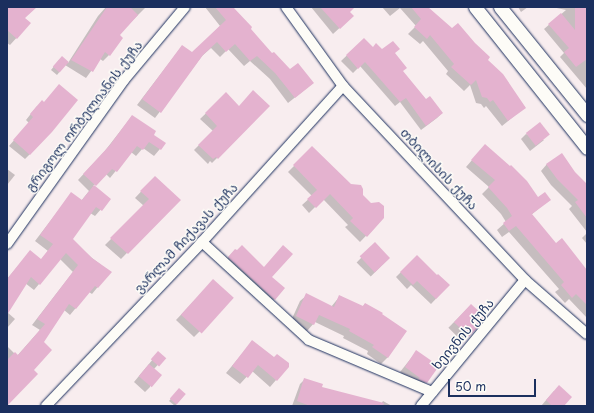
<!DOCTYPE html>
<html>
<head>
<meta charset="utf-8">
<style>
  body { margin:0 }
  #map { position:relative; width:594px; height:413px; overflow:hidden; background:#f8edef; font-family:"Playpen Sans","Noto Sans Georgian",sans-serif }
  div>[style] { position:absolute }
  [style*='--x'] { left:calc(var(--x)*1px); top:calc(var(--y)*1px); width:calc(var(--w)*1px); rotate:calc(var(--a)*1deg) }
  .shadow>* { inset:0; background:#0003; transform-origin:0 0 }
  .building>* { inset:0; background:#e4b2cf; transform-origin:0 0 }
  .roads { filter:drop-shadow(0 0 1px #1b2f5e) drop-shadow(0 0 1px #1b2f5e) }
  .minor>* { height:10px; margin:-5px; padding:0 5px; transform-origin:5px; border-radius:5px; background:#fdfcf7 }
  .tertiary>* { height:13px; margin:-6.5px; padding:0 6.5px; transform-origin:6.5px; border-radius:6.5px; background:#fdfcf7 }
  span { translate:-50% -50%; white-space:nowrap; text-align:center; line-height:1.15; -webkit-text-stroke:3px #fdfcf7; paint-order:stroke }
  .street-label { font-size:13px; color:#1b2f5e }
  .frame { position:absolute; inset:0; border:8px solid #1b2f5e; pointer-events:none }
  .scale { position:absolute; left:448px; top:379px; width:88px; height:18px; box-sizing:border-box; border:2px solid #1b2f5e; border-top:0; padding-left:5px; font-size:12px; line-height:14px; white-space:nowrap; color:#1b2f5e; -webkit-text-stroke:3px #fdfcf7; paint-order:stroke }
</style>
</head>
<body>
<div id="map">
  <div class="shadow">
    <div style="clip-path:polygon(7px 7px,36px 7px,24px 18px,30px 23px,10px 45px,7px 43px)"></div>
    <div style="clip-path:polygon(106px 7px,146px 7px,118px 35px,122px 38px,109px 55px,103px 61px,100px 59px,86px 78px,65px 65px,57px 75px,51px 70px,59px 60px,68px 63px,98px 16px)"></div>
    <div style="clip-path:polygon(205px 7px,236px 7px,233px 9px,272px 55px,290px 71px,313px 83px,288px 103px,270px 79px,250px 61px,244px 66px,228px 49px,220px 57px,211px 48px,202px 56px,155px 118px,137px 105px,182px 46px,192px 54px,220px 26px)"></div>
    <div style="clip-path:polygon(311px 7px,350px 7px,346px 22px,333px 34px)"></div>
    <div style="clip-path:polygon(382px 7px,427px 7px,486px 60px,525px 107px,502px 126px,486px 106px,484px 108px,481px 104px,476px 103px,470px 85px,464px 91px,446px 74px,448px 71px,423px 41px,420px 44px,408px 34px,416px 26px,400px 8px,390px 16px)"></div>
    <div style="clip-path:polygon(518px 7px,528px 7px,521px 12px)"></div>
    <div style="clip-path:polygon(552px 7px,587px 7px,587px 89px,560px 57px,564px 53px,544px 29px,566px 10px)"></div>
    <div style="clip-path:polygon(364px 39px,372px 48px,394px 53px,402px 71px,426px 100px,442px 113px,437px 118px,421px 130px,400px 102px,395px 106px,360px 66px,353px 73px,341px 61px)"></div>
    <div style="clip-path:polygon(226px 94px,239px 107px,269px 106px,212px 163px,210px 161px,208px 164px,194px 150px,213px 131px,200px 119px)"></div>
    <div style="clip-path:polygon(37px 106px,30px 154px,25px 159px,9px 146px,29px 123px,26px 120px)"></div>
    <div style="clip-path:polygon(132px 116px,152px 135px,165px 143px,154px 156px,143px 148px,136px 156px,131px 152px,110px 178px,106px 174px,93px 186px,110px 199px,95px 216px,90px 213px,71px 239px,92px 258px,110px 272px,92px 294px,89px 292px,70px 315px,64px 310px,7px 374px,7px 346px,17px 356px,40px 330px,32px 325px,73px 272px,60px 259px,34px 290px,25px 283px,7px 311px,7px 279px,30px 252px,41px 260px,48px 251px,35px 241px,71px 194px,81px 201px,89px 191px,78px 180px,104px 152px)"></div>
    <div style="clip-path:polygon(526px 134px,544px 140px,530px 151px,521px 139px)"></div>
    <div style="clip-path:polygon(312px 148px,383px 218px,360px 242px,345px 227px,348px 225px,323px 199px,309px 213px,302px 205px,312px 196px,288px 172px)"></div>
    <div style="clip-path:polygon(479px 152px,538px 199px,549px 200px,531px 215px,556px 245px,587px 271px,587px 318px,569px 299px,565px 303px,555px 292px,559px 289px,509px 232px,502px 237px,497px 230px,506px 222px,501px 214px,482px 194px,489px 187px,466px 167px)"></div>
    <div style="clip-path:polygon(547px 164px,575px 173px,587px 186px,587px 232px,569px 209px,572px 206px,551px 185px,541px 171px)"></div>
    <div style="clip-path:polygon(7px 169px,15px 175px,7px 185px)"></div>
    <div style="clip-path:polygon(149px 183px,179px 200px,121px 259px,105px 245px,144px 206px,135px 198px)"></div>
    <div style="clip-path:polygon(587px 233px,587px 244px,582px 238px)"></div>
    <div style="left:375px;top:244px;width:20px;height:26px;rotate:45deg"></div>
    <div style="clip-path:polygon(235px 250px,284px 288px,268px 306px,222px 264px)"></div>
    <div style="clip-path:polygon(417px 256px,437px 276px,449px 285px,431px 304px,411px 285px,407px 289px,396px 277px)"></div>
    <div style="clip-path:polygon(209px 285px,233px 298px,194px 337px,176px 320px)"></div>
    <div style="clip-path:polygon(307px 295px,331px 307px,340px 296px,362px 307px,365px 304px,388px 357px,381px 364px,367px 354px,368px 351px,343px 338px,344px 336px,315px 322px,307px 331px,290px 323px,300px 301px)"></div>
    <div style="left:471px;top:305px;width:18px;height:32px;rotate:45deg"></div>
    <div style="clip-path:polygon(7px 312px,15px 319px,7px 328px)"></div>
    <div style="clip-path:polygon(252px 342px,274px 358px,277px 355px,289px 365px,270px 387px,252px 371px,240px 384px,226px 373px)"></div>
    <div style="clip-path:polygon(416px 352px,426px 382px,421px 387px,400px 372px)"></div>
    <div style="clip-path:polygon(158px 353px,164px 358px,154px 369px,150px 387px,145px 392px,134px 382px)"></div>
    <div style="clip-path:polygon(305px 379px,320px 388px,381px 404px,383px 401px,392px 406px,292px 406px,300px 384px)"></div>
    <div style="clip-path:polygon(554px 391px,562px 406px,541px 406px)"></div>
    <div style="clip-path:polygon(177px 392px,185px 394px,175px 406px,169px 401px)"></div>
  </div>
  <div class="building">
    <div style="clip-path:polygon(7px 7px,37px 7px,25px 18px,31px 23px,17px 39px,7px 30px)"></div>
    <div style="clip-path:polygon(107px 7px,130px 7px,138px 15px,120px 35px,123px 38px,110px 56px,105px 52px,93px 72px,71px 60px)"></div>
    <div style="clip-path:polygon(215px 7px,233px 7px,252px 27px,251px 29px,272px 53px,274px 52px,290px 69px,298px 63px,314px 83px,295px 98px,275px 73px,257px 56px,250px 61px,235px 44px,226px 52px,217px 42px,203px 55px,161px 113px,142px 99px,182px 45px,192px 52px,226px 20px)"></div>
    <div style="clip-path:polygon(320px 7px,355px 7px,350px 12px,354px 16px,340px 29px)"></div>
    <div style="clip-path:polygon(411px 7px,428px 7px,452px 28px,458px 23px,475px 43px,490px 57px,488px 60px,503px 74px,526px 108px,508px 121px,493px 100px,490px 102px,487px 98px,482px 97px,476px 80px,471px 85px,451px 67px,454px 64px,430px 35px,427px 39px,414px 27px,421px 19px)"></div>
    <div style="clip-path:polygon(575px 7px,587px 7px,587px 59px,576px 67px,564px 52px,569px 48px,548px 24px,561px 13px,575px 30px)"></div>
    <div style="clip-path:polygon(364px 38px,373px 47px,376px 43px,382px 49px,393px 41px,400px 49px,395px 53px,407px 68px,403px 71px,426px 99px,430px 96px,443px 113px,426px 126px,406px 98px,400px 102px,365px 62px,358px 69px,346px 55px)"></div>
    <div style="left:62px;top:56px;width:9px;height:14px;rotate:41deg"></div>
    <div style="clip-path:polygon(59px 84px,78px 100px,52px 132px,30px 155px,13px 140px,33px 117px,30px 114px,42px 100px,44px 102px)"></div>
    <div style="clip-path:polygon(253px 90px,270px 106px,218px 159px,216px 157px,213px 159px,198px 145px,217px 126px,205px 113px,226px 92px,239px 106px)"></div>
    <div style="clip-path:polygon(132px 115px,156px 131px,154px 135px,166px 143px,161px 150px,149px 142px,143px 150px,137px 146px,117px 172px,112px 169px,96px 186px,83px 174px,110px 145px)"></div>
    <div style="left:540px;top:122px;width:16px;height:18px;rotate:52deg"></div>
    <div style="clip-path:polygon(485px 144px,510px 166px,511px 165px,527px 181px,538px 197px,545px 192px,551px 200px,532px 214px,556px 243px,562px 238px,587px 270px,587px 305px,576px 294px,572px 298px,561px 285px,564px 282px,516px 226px,509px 231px,503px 223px,512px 216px,507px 208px,488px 187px,495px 180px,471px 160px)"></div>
    <div style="clip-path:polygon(312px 146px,351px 184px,361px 185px,363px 189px,363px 195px,371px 203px,379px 202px,384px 206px,384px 218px,367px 237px,350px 221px,353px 218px,330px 194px,316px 208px,307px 199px,317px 190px,293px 165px)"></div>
    <div style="clip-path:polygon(562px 153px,575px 172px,587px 184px,587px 218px,575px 202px,578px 200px,557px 179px,546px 164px)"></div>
    <div style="clip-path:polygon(155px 176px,181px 200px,128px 254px,110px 238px,149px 199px,140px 191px)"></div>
    <div style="clip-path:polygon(94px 185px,111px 199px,102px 211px,96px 207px,73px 239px,92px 258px,112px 272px,98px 288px,95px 286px,76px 309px,69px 304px,44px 342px,52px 350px,34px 370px,38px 374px,7px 406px,7px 360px,15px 352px,18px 355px,45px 324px,37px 319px,78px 265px,66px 253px,40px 285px,31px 277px,7px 315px,7px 279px,30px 250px,41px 259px,53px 244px,40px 235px,71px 192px,82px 200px)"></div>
    <div style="left:375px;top:242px;width:22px;height:21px;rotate:47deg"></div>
    <div style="clip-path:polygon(242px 245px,264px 267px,283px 245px,293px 254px,272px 277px,285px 288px,275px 300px,228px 257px,235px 249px,237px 250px)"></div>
    <div style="clip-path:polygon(417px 255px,437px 275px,438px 274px,450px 285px,436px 299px,417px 281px,413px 285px,400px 272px)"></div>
    <div style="left:213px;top:279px;width:28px;height:48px;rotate:42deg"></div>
    <div style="clip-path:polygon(306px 293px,334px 307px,339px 295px,363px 306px,365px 303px,383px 313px,382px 314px,407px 331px,388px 358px,372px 347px,374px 345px,349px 331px,350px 329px,319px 315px,314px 325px,296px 316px)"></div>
    <div style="left:471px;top:304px;width:21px;height:25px;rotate:43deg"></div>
    <div style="clip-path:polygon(252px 340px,274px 357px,277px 354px,289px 363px,289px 367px,277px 381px,258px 365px,248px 378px,232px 366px)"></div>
    <div style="clip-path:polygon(416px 350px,439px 366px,427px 383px,418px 379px,420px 378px,405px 367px)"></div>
    <div style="left:158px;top:351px;width:11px;height:11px;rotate:41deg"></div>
    <div style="left:149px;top:364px;width:17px;height:16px;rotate:40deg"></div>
    <div style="clip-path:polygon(304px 378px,323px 384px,322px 387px,384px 403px,383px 406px,310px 406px,297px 401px)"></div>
    <div style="clip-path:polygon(559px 385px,572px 397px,564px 406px,552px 406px,546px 400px)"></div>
    <div style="left:179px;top:388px;width:9px;height:14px;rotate:41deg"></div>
  </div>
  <div class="roads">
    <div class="minor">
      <div style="--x:286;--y:7;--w:97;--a:54.2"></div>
      <div style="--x:343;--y:86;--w:266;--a:46.8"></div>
      <div style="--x:525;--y:280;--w:82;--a:41.1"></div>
      <div style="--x:202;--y:242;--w:145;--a:42.5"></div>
      <div style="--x:309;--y:340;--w:134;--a:22.9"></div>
      <div style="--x:7;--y:244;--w:201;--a:-54.5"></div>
      <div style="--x:124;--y:80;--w:95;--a:-50.1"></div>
      <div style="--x:46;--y:406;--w:226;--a:-46.4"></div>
      <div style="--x:202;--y:242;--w:210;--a:-47.9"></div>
      <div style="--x:421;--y:406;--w:163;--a:-50.5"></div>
    </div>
    <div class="tertiary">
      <div style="--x:475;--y:7;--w:180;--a:51.5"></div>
      <div style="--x:500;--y:7;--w:139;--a:51.1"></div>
    </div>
  </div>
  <div class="street-label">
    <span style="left:84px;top:116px;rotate:-53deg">გრიგოლ ორბელიანის ქუჩა</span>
    <span style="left:439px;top:169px;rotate:47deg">თბილისის ქუჩა</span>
    <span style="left:186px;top:238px;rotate:-47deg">ვარლამ ჩიქავას ქუჩა</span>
    <span style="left:463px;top:334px;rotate:-50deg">ხეივნის ქუჩა</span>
  </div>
  <div class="frame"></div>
  <div class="scale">50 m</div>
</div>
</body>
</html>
